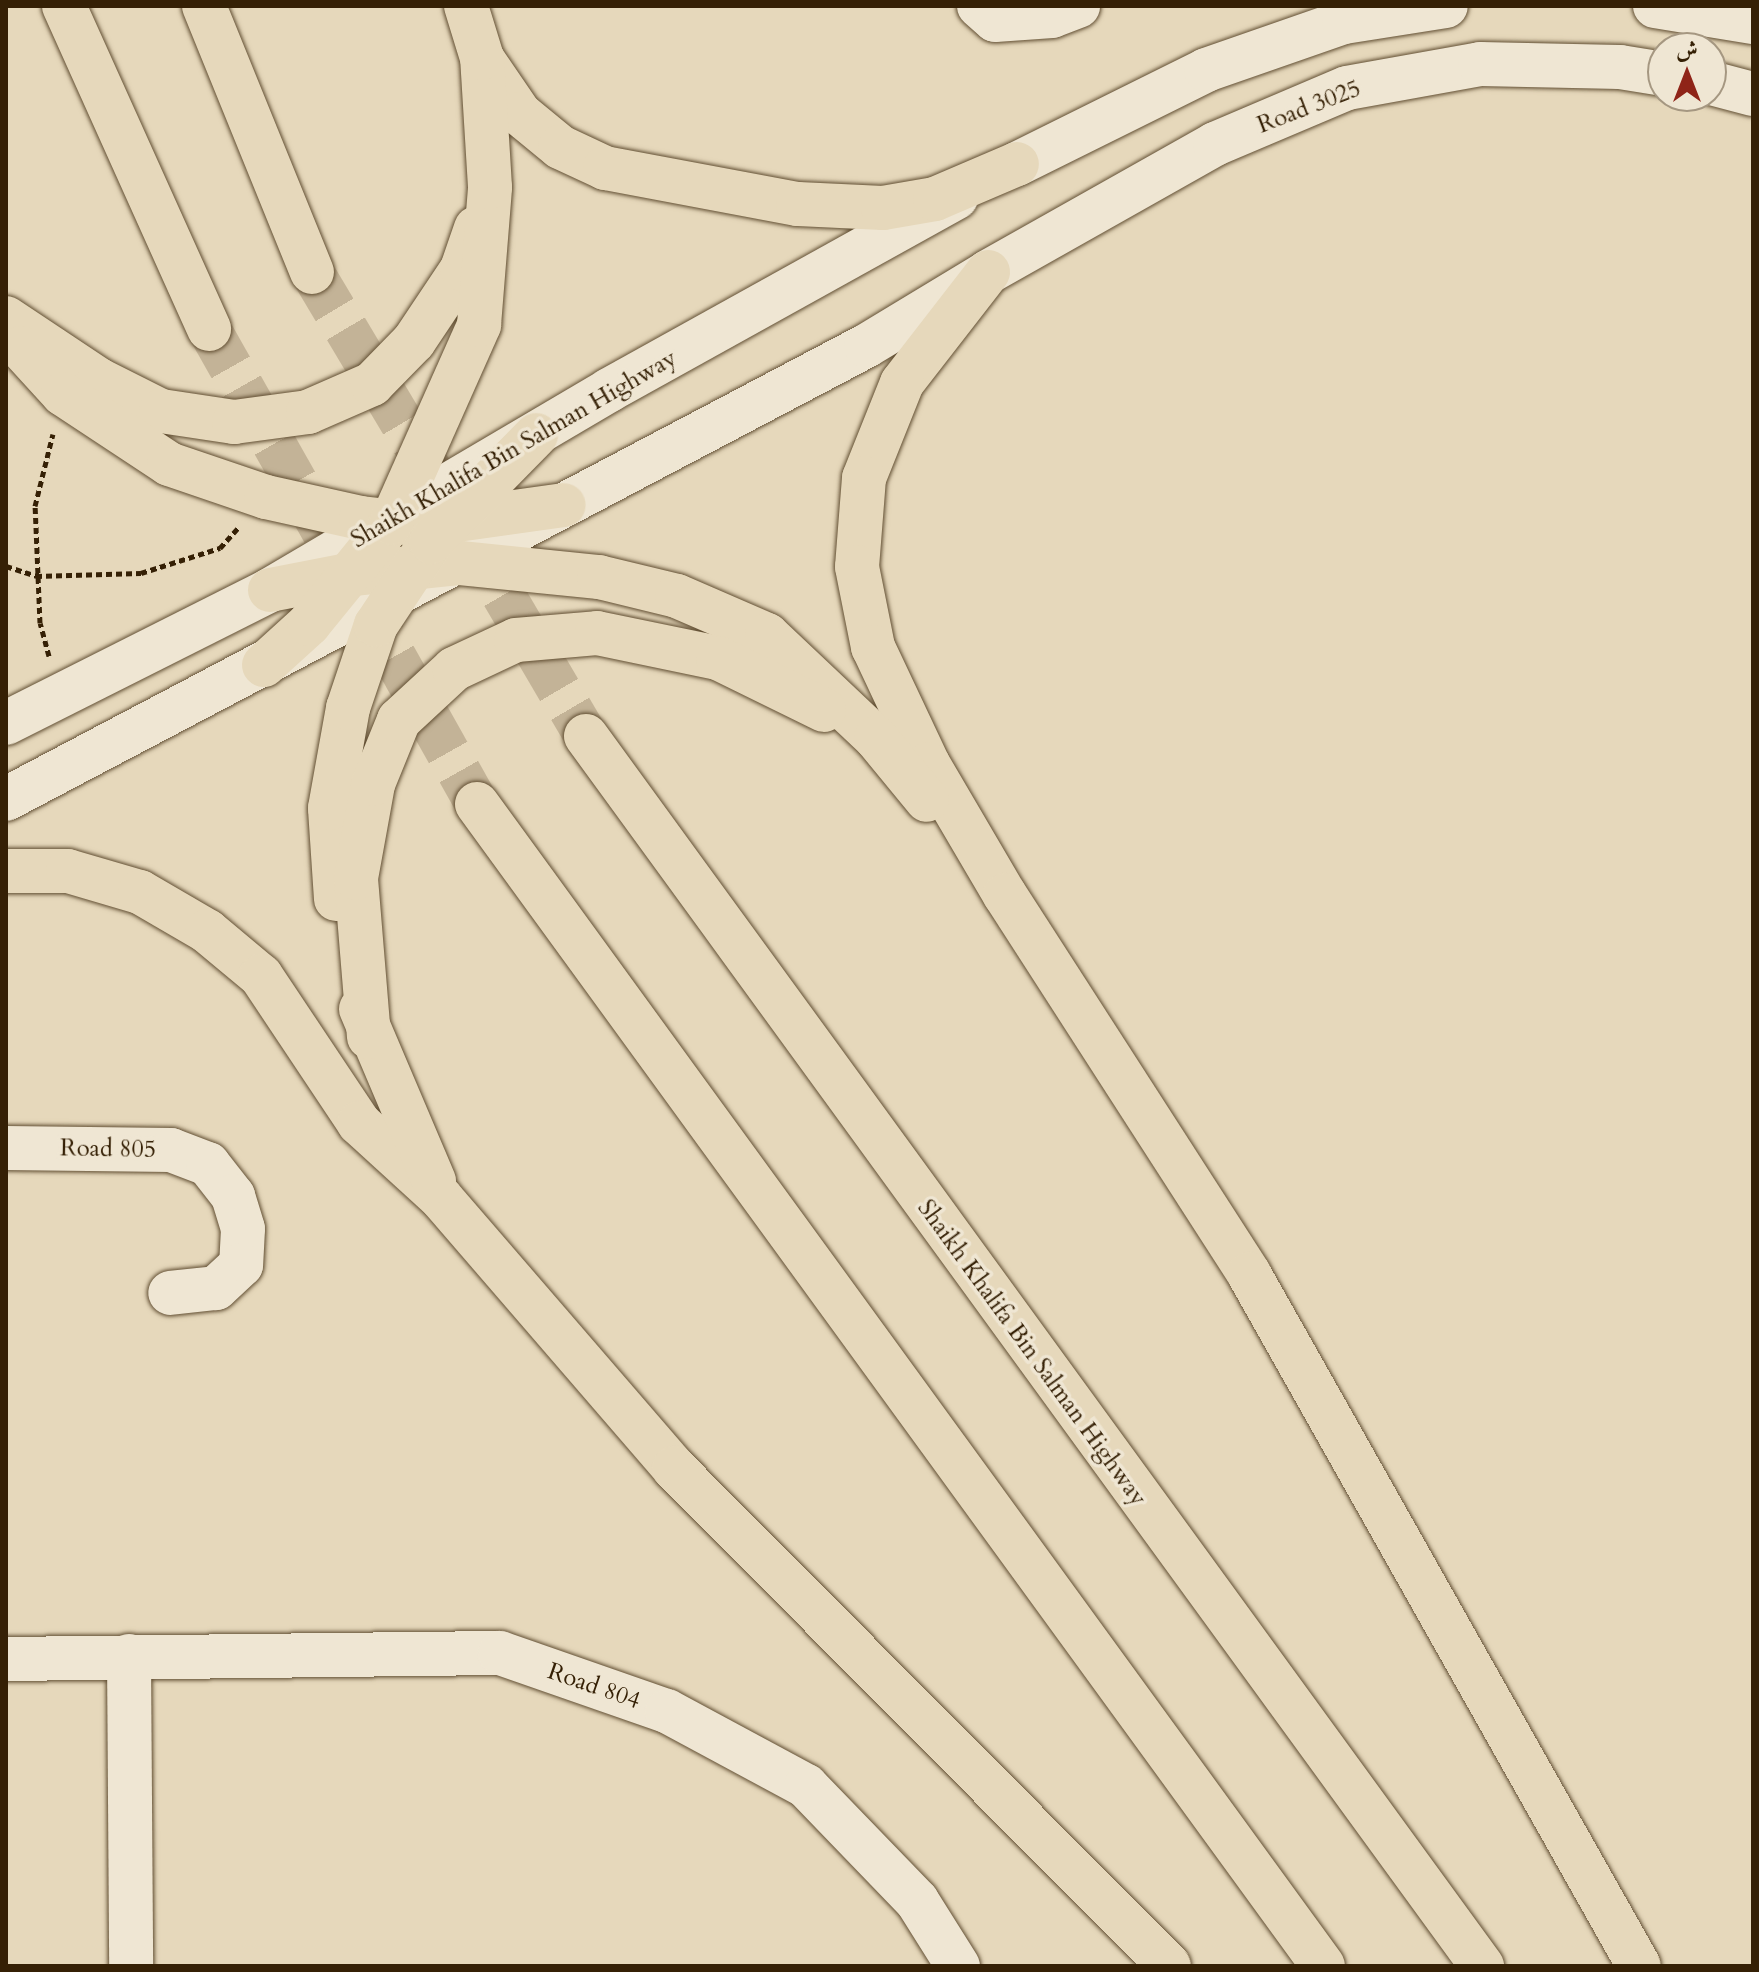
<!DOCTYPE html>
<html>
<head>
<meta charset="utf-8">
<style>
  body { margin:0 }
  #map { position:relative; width:1759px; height:1972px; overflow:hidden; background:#e6d8bb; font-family:Cardo,Amiri,serif }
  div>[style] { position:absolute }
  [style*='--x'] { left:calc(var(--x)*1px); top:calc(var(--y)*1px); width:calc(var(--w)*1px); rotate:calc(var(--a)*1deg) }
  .motorway-tunnel>* { height:44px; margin-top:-22px; transform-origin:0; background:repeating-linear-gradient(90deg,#c3b397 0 44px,transparent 0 66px) }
  .path>* { height:5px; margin-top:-2.5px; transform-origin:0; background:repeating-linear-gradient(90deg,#352005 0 6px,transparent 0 10px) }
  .roads { filter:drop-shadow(0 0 2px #614e32) drop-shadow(0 0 2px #614e32) }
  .minor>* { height:44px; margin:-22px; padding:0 22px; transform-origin:22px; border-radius:22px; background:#efe6d3 }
  .tertiary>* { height:44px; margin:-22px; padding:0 22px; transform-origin:22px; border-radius:22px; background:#efe6d3 }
  .secondary>* { height:44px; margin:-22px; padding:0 22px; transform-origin:22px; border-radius:22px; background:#efe6d3 }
  .motorway>* { height:44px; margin:-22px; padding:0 22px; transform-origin:22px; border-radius:22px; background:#e6d8bb }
  span { translate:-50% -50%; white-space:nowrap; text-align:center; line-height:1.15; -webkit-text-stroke:7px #efe6d3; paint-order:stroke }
  .street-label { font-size:24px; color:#352005 }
  .frame { position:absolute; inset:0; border:8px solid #352005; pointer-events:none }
  .north { position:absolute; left:1647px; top:32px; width:80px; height:80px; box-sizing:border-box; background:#efe6d3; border:2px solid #a59781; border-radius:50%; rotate:0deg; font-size:22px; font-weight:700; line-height:32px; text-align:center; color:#352005 }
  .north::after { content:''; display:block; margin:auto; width:28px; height:36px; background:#8f2418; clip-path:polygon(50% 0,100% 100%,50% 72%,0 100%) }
</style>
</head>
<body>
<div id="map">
  <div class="motorway-tunnel">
    <div style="--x:312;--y:272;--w:244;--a:59.2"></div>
    <div style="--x:209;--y:329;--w:233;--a:60.5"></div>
    <div style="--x:470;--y:538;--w:229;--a:59.6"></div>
    <div style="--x:362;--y:599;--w:235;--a:60.7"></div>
  </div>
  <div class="path">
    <div style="--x:6;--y:566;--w:32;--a:18"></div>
    <div style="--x:36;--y:576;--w:105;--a:-1.6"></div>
    <div style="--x:141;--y:573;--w:83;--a:-17.6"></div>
    <div style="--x:220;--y:548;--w:27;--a:-48"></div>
    <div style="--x:49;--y:656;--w:34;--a:-105"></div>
    <div style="--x:40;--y:623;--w:117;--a:-92.4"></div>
    <div style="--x:35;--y:506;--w:74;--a:-76"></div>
  </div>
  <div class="roads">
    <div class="minor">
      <div style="--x:979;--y:6;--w:21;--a:41"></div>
      <div style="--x:995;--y:20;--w:57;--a:-4"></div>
      <div style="--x:1052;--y:16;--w:28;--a:-21"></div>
      <div style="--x:6;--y:1148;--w:165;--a:0.7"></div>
      <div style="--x:171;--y:1150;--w:40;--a:21"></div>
      <div style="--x:208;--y:1164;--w:41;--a:52"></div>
      <div style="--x:233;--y:1196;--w:34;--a:73"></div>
      <div style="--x:243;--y:1229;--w:36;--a:93"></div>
      <div style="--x:241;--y:1265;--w:34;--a:137"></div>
      <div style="--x:216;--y:1288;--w:46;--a:173.8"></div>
      <div style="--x:129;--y:1656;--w:310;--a:89.6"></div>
      <div style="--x:6;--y:1659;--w:494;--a:-0.7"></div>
      <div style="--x:500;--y:1653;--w:177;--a:19.2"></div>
      <div style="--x:667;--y:1711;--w:158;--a:28.3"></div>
      <div style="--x:806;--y:1786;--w:160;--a:46"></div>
      <div style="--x:917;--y:1901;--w:77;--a:57.8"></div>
    </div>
    <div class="tertiary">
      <div style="--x:1655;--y:6;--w:99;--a:9.3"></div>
      <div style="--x:1711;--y:83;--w:43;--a:14.7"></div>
      <div style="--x:1017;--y:164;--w:211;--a:-26.4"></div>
      <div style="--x:1206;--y:70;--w:146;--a:-19.2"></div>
      <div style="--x:1344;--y:22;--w:103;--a:-8.9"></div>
      <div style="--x:988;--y:272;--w:261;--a:-29.4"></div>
      <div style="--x:1215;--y:144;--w:143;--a:-23"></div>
      <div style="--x:1347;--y:88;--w:135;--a:-10.2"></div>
      <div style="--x:1480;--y:64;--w:140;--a:1.2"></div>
      <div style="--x:1620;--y:67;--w:44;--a:9.2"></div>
    </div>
    <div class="secondary">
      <div style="--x:6;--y:723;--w:296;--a:-26.7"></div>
      <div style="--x:270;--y:590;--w:394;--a:-30.5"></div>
      <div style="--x:609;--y:390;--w:397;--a:-29"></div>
      <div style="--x:6;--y:799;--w:972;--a:-27.78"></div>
      <div style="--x:866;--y:346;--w:141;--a:-31.1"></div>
    </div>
    <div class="motorway">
      <div style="--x:64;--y:6;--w:354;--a:65.8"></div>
      <div style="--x:204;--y:6;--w:287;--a:67.9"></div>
      <div style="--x:483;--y:60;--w:65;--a:55.6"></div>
      <div style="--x:520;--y:114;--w:52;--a:39.5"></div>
      <div style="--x:560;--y:147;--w:50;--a:25"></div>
      <div style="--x:605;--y:168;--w:196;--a:10.6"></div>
      <div style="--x:798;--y:204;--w:85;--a:2.7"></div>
      <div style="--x:883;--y:208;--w:53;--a:-9.8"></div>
      <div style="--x:935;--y:199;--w:89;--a:-23.1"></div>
      <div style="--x:988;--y:272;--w:140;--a:127.8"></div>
      <div style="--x:902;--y:383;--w:102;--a:111.8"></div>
      <div style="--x:864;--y:478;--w:89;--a:94.5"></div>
      <div style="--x:857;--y:567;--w:82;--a:78.7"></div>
      <div style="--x:873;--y:647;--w:129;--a:64.8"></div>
      <div style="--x:928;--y:764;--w:152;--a:59.6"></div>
      <div style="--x:1005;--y:895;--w:451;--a:57.2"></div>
      <div style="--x:1249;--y:1274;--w:794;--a:60.6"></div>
      <div style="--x:6;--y:318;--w:112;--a:33.7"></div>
      <div style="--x:99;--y:380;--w:69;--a:26.6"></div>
      <div style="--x:161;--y:411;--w:74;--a:8.6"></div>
      <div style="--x:234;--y:422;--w:75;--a:-7.7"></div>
      <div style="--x:308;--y:412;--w:70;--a:-23.6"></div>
      <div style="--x:372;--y:384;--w:60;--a:-45.7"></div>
      <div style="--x:414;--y:341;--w:87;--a:-56.3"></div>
      <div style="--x:462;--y:269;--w:43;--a:-71.1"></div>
      <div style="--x:21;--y:348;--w:62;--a:47.6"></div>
      <div style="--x:63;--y:394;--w:127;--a:33.4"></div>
      <div style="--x:169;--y:464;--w:102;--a:18.8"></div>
      <div style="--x:266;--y:497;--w:97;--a:12.5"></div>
      <div style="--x:361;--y:518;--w:61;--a:6.5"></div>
      <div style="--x:422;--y:525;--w:143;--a:-8"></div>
      <div style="--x:270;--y:590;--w:85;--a:-10.9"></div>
      <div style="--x:353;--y:574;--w:108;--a:-5.9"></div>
      <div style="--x:460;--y:563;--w:140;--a:5.8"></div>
      <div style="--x:599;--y:577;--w:80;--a:13.7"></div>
      <div style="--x:677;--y:596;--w:98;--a:23.4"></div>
      <div style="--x:767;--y:635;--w:150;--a:43.4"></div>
      <div style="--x:876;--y:738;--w:80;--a:50.6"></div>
      <div style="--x:264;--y:665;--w:61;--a:-42.3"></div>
      <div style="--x:309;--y:624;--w:130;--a:-50.9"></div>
      <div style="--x:391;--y:523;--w:217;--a:-66"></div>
      <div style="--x:479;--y:325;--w:138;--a:-85.4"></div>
      <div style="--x:490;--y:187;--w:129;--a:-93.5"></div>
      <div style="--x:482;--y:58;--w:54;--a:-107.1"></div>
      <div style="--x:586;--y:736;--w:1522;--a:53.93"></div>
      <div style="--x:477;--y:804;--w:1437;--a:53.94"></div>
      <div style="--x:6;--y:871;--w:62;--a:0"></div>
      <div style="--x:68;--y:871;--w:75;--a:16.3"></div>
      <div style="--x:140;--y:892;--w:78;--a:30.2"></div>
      <div style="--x:207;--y:931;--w:70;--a:39.8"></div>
      <div style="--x:261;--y:976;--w:177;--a:56.3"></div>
      <div style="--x:359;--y:1123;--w:111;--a:42.4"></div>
      <div style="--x:441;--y:1198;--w:357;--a:49.2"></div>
      <div style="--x:674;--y:1468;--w:702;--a:45.17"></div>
      <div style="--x:336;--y:899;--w:91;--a:-93.8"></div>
      <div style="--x:330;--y:808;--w:102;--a:-79.8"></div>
      <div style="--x:348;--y:708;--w:88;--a:-71.4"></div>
      <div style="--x:376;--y:625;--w:100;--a:-56.5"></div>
      <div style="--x:431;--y:542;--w:150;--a:-45.5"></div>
      <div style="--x:361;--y:1009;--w:187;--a:67"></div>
      <div style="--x:369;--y:1037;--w:160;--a:-94.7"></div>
      <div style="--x:356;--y:878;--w:96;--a:-79.7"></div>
      <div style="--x:373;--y:784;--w:69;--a:-67.9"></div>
      <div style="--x:399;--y:720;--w:75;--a:-42.8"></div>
      <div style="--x:454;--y:669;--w:68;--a:-25.1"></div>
      <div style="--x:516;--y:640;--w:81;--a:-4.9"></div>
      <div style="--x:597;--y:633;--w:124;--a:11.7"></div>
      <div style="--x:718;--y:658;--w:118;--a:26.1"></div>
    </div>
  </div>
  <div class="street-label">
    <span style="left:1309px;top:107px;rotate:-21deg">Road 3025</span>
    <span style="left:514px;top:449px;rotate:-30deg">Shaikh Khalifa Bin Salman Highway</span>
    <span style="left:108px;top:1149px;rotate:1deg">Road 805</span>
    <span style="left:1032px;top:1353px;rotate:54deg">Shaikh Khalifa Bin Salman Highway</span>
    <span style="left:594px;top:1686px;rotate:19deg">Road 804</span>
  </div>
  <div class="frame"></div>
  <div class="north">ش</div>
</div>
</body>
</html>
